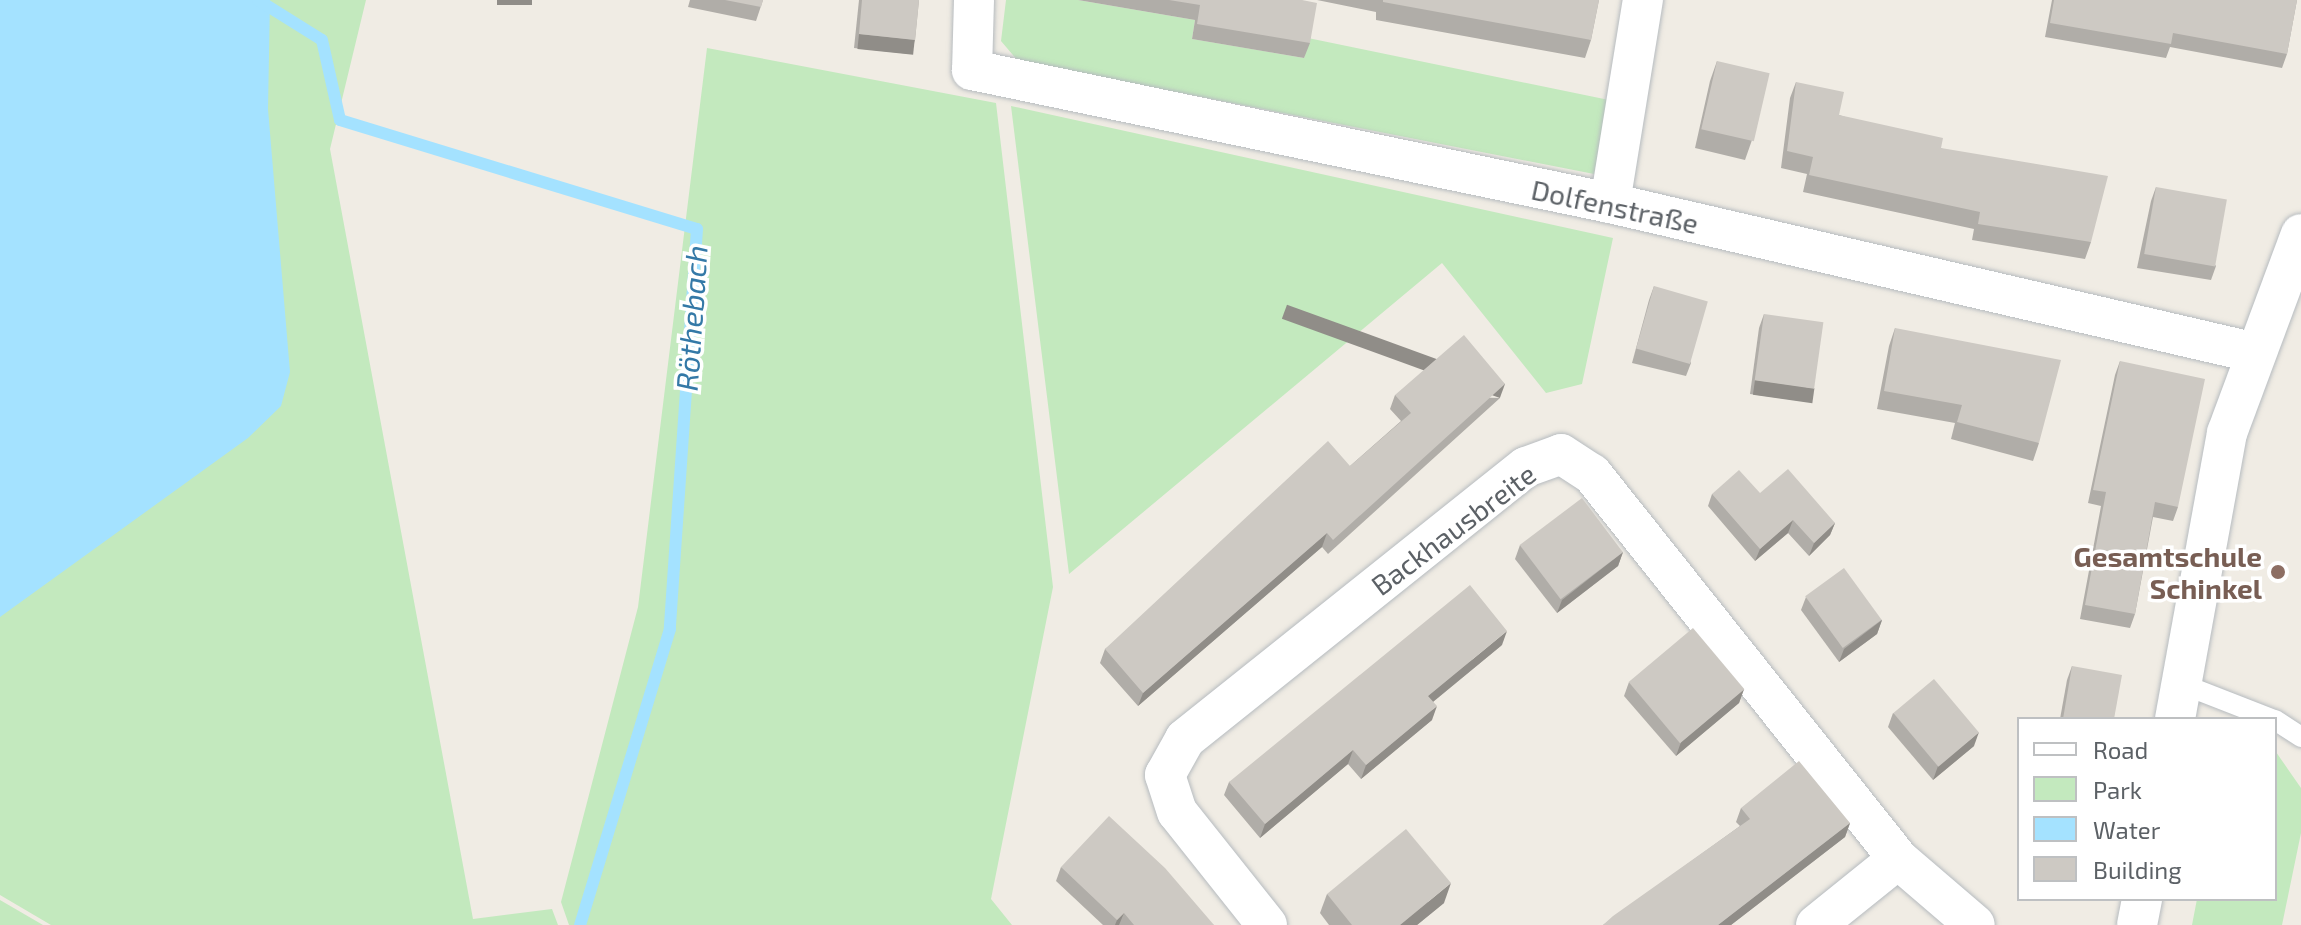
<!DOCTYPE html>
<html>
<head>
<meta charset="utf-8">
<style>
  body { margin:0 }
  #map { position:relative; width:2301px; height:925px; overflow:hidden; background:#f0ece4; font-family:"Exo 2",sans-serif }
  div>[style] { position:absolute }
  [style*='--x'] { left:calc(var(--x)*1px); top:calc(var(--y)*1px); width:calc(var(--w)*1px); rotate:calc(var(--a)*1deg) }
  .green>* { inset:0; background:#c3e9be }
  .water>* { inset:0; background:#a4e2ff }
  .stream>* { height:12px; margin:-6px; padding:0 6px; transform-origin:6px; border-radius:6px; background:#a4e2ff }
  .roads { filter:drop-shadow(0 0 2px #b6bbbf) drop-shadow(0 0 2px #b6bbbf) }
  .service>* { height:20px; margin:-10px; padding:0 10px; transform-origin:10px; border-radius:10px; background:#fff }
  .minor>* { height:40px; margin:-20px; padding:0 20px; transform-origin:20px; border-radius:20px; background:#fff }
  .wall>* { inset:0; background:#b0ada8 }
  .shaded-wall>* { inset:0; background:#908d88; transform-origin:0 0 }
  .building>* { inset:0; background:#cdc9c3; transform-origin:0 0 }
  .dots>* { width:22px; height:22px; translate:-50% -50%; box-sizing:border-box; border:4px solid #fff; border-radius:50% }
  span { translate:-50% -50%; white-space:nowrap; text-align:center; line-height:1.15; -webkit-text-stroke:7px #fff; paint-order:stroke }
  .street-label { font-size:28px; color:#5c6166 }
  .education-label { font-size:28px; color:#785e54; font-weight:700 }
  .right { translate:-100% -50%; text-align:right }
  .water-label { font-size:30px; color:#3479a7; font-style:italic }
  .legend { position:absolute; left:2017px; top:717px; width:260px; height:184px; box-sizing:border-box; background:#fff; border:2px solid #bec0c2; margin:0; padding:10px 14px; list-style:none; font-size:24px; color:#5c6166 }
  .legend li { display:flex; align-items:center; gap:16px; height:40px }
  .legend b { width:40px; border:2px solid #bec0c2 }
</style>
</head>
<body>
<div id="map">
  <div class="green">
    <div style="clip-path:polygon(0 0,366px 0,330px 149px,473px 919px,552px 909px,558px 925px,51px 925px,0 895px)"></div>
    <div style="clip-path:polygon(1006px 0,1078px 0,1195px 20px,1192px 39px,1304px 58px,1308px 38px,1609px 100px,1594px 174px,1018px 61px,1001px 41px)"></div>
    <div style="clip-path:polygon(707px 48px,996px 103px,1053px 587px,991px 899px,1012px 925px,569px 925px,561px 902px,638px 607px)"></div>
    <div style="clip-path:polygon(1011px 106px,1613px 238px,1582px 384px,1546px 393px,1442px 263px,1069px 574px)"></div>
    <div style="clip-path:polygon(2276px 752px,2301px 788px,2301px 833px,2282px 925px,2192px 925px,2197px 899px,2275px 899px)"></div>
    <div style="clip-path:polygon(0 900px,43px 925px,0 925px)"></div>
  </div>
  <div class="water">
    <div style="clip-path:polygon(0 0,270px 0,268px 109px,290px 372px,281px 406px,248px 438px,0 617px)"></div>
  </div>
  <div class="stream">
    <div style="--x:258;--y:0;--w:75;--a:32"></div>
    <div style="--x:322;--y:40;--w:82;--a:77.3"></div>
    <div style="--x:340;--y:120;--w:373;--a:17"></div>
    <div style="--x:697;--y:229;--w:401;--a:93.9"></div>
    <div style="--x:670;--y:629;--w:309;--a:106.9"></div>
  </div>
  <div class="roads">
    <div class="service">
      <div style="--x:2182;--y:684;--w:97;--a:21.3"></div>
      <div style="--x:2275;--y:720;--w:31;--a:33"></div>
    </div>
    <div class="minor">
      <div style="--x:974;--y:0;--w:70;--a:91.6"></div>
      <div style="--x:972;--y:70;--w:652;--a:11.78"></div>
      <div style="--x:1610;--y:203;--w:663;--a:13.07"></div>
      <div style="--x:1610;--y:203;--w:206;--a:-80.8"></div>
      <div style="--x:2175;--y:719;--w:291;--a:-79.7"></div>
      <div style="--x:2227;--y:433;--w:212;--a:-69.6"></div>
      <div style="--x:1267;--y:925;--w:144;--a:-128.5"></div>
      <div style="--x:1177;--y:812;--w:39;--a:-108"></div>
      <div style="--x:1165;--y:775;--w:41;--a:-60.9"></div>
      <div style="--x:1185;--y:739;--w:436;--a:-38.6"></div>
      <div style="--x:1526;--y:467;--w:37;--a:-20"></div>
      <div style="--x:1561;--y:454;--w:37;--a:33"></div>
      <div style="--x:1592;--y:474;--w:492;--a:51.5"></div>
      <div style="--x:1898;--y:859;--w:101;--a:40.6"></div>
      <div style="--x:1816;--y:925;--w:105;--a:-38.8"></div>
      <div style="--x:2137;--y:925;--w:26;--a:-79"></div>
    </div>
  </div>
  <div class="wall">
    <div style="clip-path:polygon(690px 0,763px 0,756px 21px,688px 7px)"></div>
    <div style="clip-path:polygon(859px 0,919px 0,915px 40px,910px 54px,854px 48px)"></div>
    <div style="clip-path:polygon(1078px 0,1302px 0,1310px 43px,1304px 58px,1192px 39px,1195px 20px)"></div>
    <div style="clip-path:polygon(1317px 0,1599px 0,1591px 40px,1585px 58px,1376px 20px,1376px 12px)"></div>
    <div style="clip-path:polygon(2052px 0,2297px 0,2287px 54px,2282px 68px,2170px 47px,2166px 58px,2045px 37px)"></div>
    <div style="clip-path:polygon(1717px 61px,1752px 140px,1745px 160px,1695px 148px,1710px 81px)"></div>
    <div style="clip-path:polygon(1796px 82px,1839px 115px,1941px 148px,2091px 242px,2085px 259px,1972px 240px,1974px 229px,1803px 192px,1807px 174px,1781px 168px,1790px 98px)"></div>
    <div style="clip-path:polygon(2156px 187px,2216px 266px,2211px 280px,2137px 268px,2151px 201px)"></div>
    <div style="clip-path:polygon(1654px 286px,1691px 363px,1686px 376px,1632px 363px,1649px 300px)"></div>
    <div style="clip-path:polygon(1764px 314px,1809px 402px,1750px 394px,1759px 328px)"></div>
    <div style="clip-path:polygon(1895px 328px,2039px 443px,2033px 461px,1951px 439px,1955px 423px,1877px 409px,1889px 346px)"></div>
    <div style="clip-path:polygon(2120px 361px,2178px 507px,2173px 521px,2153px 517px,2135px 614px,2130px 628px,2080px 619px,2101px 506px,2088px 503px,2115px 375px)"></div>
    <div style="clip-path:polygon(1395px 395px,1500px 398px,1328px 554px,1322px 547px,1138px 706px,1100px 663px,1105px 649px,1350px 466px,1401px 421px,1390px 409px)"></div>
    <div style="clip-path:polygon(1760px 493px,1835px 523px,1830px 535px,1809px 556px,1788px 533px,1755px 561px,1708px 506px,1712px 494px)"></div>
    <div style="clip-path:polygon(1520px 545px,1623px 552px,1618px 566px,1557px 613px,1515px 559px)"></div>
    <div style="clip-path:polygon(1806px 597px,1882px 620px,1877px 634px,1839px 662px,1801px 610px)"></div>
    <div style="clip-path:polygon(1502px 645px,1433px 702px,1432px 720px,1361px 779px,1348px 764px,1260px 838px,1224px 795px,1229px 782px)"></div>
    <div style="clip-path:polygon(2072px 666px,2114px 719px,2060px 719px,2067px 680px)"></div>
    <div style="clip-path:polygon(1629px 682px,1744px 689px,1739px 703px,1676px 756px,1624px 696px)"></div>
    <div style="clip-path:polygon(1893px 713px,1974px 746px,1933px 780px,1888px 727px)"></div>
    <div style="clip-path:polygon(1741px 808px,1850px 823px,1845px 837px,1731px 925px,1603px 925px,1740px 826px,1736px 822px)"></div>
    <div style="clip-path:polygon(1061px 867px,1214px 925px,1103px 925px,1056px 881px)"></div>
    <div style="clip-path:polygon(1327px 894px,1444px 903px,1417px 925px,1329px 925px,1320px 913px)"></div>
  </div>
  <div class="shaded-wall">
    <div style="left:497px;top:0;width:35px;height:5px"></div>
    <div style="left:859px;top:34px;width:56px;height:15px;rotate:6deg"></div>
    <div style="left:1755px;top:380px;width:60px;height:15px;rotate:8deg"></div>
    <div style="left:1505px;top:384px;width:15px;height:232px;rotate:110deg"></div>
    <div style="clip-path:polygon(1793px 520px,1788px 533px,1755px 561px,1760px 549px)"></div>
    <div style="clip-path:polygon(1835px 523px,1830px 535px,1809px 556px,1814px 543px)"></div>
    <div style="clip-path:polygon(1327px 533px,1322px 547px,1138px 706px,1143px 693px)"></div>
    <div style="clip-path:polygon(1623px 552px,1618px 566px,1557px 613px,1562px 600px)"></div>
    <div style="clip-path:polygon(1882px 620px,1877px 634px,1839px 662px,1844px 649px)"></div>
    <div style="clip-path:polygon(1507px 631px,1502px 645px,1423px 710px,1428px 696px)"></div>
    <div style="clip-path:polygon(1744px 689px,1739px 703px,1676px 756px,1681px 742px)"></div>
    <div style="clip-path:polygon(1437px 706px,1432px 720px,1361px 779px,1366px 765px)"></div>
    <div style="clip-path:polygon(1979px 732px,1974px 746px,1933px 780px,1938px 766px)"></div>
    <div style="clip-path:polygon(1353px 750px,1348px 764px,1260px 838px,1265px 824px)"></div>
    <div style="clip-path:polygon(1850px 823px,1845px 837px,1731px 925px,1718px 925px)"></div>
    <div style="clip-path:polygon(1451px 883px,1444px 903px,1417px 925px,1400px 925px)"></div>
    <div style="clip-path:polygon(1124px 913px,1119px 925px,1115px 925px,1117px 920px)"></div>
  </div>
  <div class="building">
    <div style="clip-path:polygon(725px 0,763px 0,761px 7px)"></div>
    <div style="clip-path:polygon(862px 0,919px 0,915px 40px,859px 34px)"></div>
    <div style="clip-path:polygon(1169px 0,1302px 0,1317px 3px,1310px 43px,1197px 24px,1200px 5px)"></div>
    <div style="clip-path:polygon(1383px 0,1599px 0,1591px 40px,1383px 2px)"></div>
    <div style="clip-path:polygon(2054px 0,2297px 0,2287px 54px,2173px 33px,2171px 44px,2050px 23px)"></div>
    <div style="left:1717px;top:61px;width:54px;height:70px;rotate:13deg"></div>
    <div style="clip-path:polygon(1796px 82px,1844px 92px,1839px 115px,1943px 138px,1941px 148px,2108px 176px,2091px 242px,1978px 224px,1980px 212px,1809px 175px,1813px 157px,1787px 151px)"></div>
    <div style="left:2156px;top:187px;width:72px;height:68px;rotate:10deg"></div>
    <div style="left:1654px;top:286px;width:56px;height:65px;rotate:16deg"></div>
    <div style="left:1764px;top:314px;width:60px;height:67px;rotate:8deg"></div>
    <div style="clip-path:polygon(1895px 328px,2061px 360px,2039px 443px,1957px 422px,1962px 405px,1884px 391px)"></div>
    <div style="clip-path:polygon(1464px 335px,1505px 384px,1333px 540px,1327px 533px,1143px 693px,1105px 649px,1328px 441px,1350px 466px,1411px 413px,1395px 395px)"></div>
    <div style="clip-path:polygon(2120px 361px,2205px 379px,2178px 507px,2155px 502px,2135px 614px,2085px 605px,2106px 492px,2093px 490px)"></div>
    <div style="clip-path:polygon(1788px 469px,1835px 523px,1814px 543px,1793px 520px,1760px 549px,1712px 494px,1739px 470px,1760px 493px)"></div>
    <div style="left:1582px;top:498px;width:68px;height:78px;rotate:53deg"></div>
    <div style="left:1844px;top:568px;width:64px;height:48px;rotate:54deg"></div>
    <div style="clip-path:polygon(1470px 585px,1507px 631px,1428px 696px,1437px 706px,1366px 765px,1353px 750px,1265px 824px,1229px 782px)"></div>
    <div style="left:1693px;top:628px;width:80px;height:84px;rotate:50deg"></div>
    <div style="clip-path:polygon(2072px 666px,2122px 675px,2114px 719px,2063px 719px)"></div>
    <div style="left:1934px;top:679px;width:70px;height:53px;rotate:50deg"></div>
    <div style="clip-path:polygon(1799px 761px,1850px 823px,1718px 925px,1603px 925px,1613px 916px,1750px 819px,1741px 808px)"></div>
    <div style="clip-path:polygon(1109px 816px,1165px 868px,1214px 925px,1134px 925px,1124px 913px,1117px 920px,1061px 867px)"></div>
    <div style="clip-path:polygon(1406px 829px,1451px 883px,1400px 925px,1352px 925px,1327px 894px)"></div>
  </div>
  <div class="dots">
    <div style="left:2278px;top:572px;background:#8d6e63"></div>
  </div>
  <div class="street-label">
    <span style="left:1615px;top:206px;rotate:12deg">Dolfenstraße</span>
    <span style="left:1453px;top:529px;rotate:-37deg">Backhausbreite</span>
  </div>
  <div class="education-label">
    <span class="right" style="left:2262px;top:572px">Gesamtschule<br>Schinkel</span>
  </div>
  <div class="water-label">
    <span style="left:691px;top:318px;rotate:-86deg">Röthebach</span>
  </div>
  <ul class="legend">
  <li><b style="height:10px;background:#fff"></b>Road</li>
  <li><b style="height:22px;background:#c3e9be"></b>Park</li>
  <li><b style="height:22px;background:#a4e2ff"></b>Water</li>
  <li><b style="height:22px;background:#cdc9c3"></b>Building</li>
  </ul>
</div>
</body>
</html>
